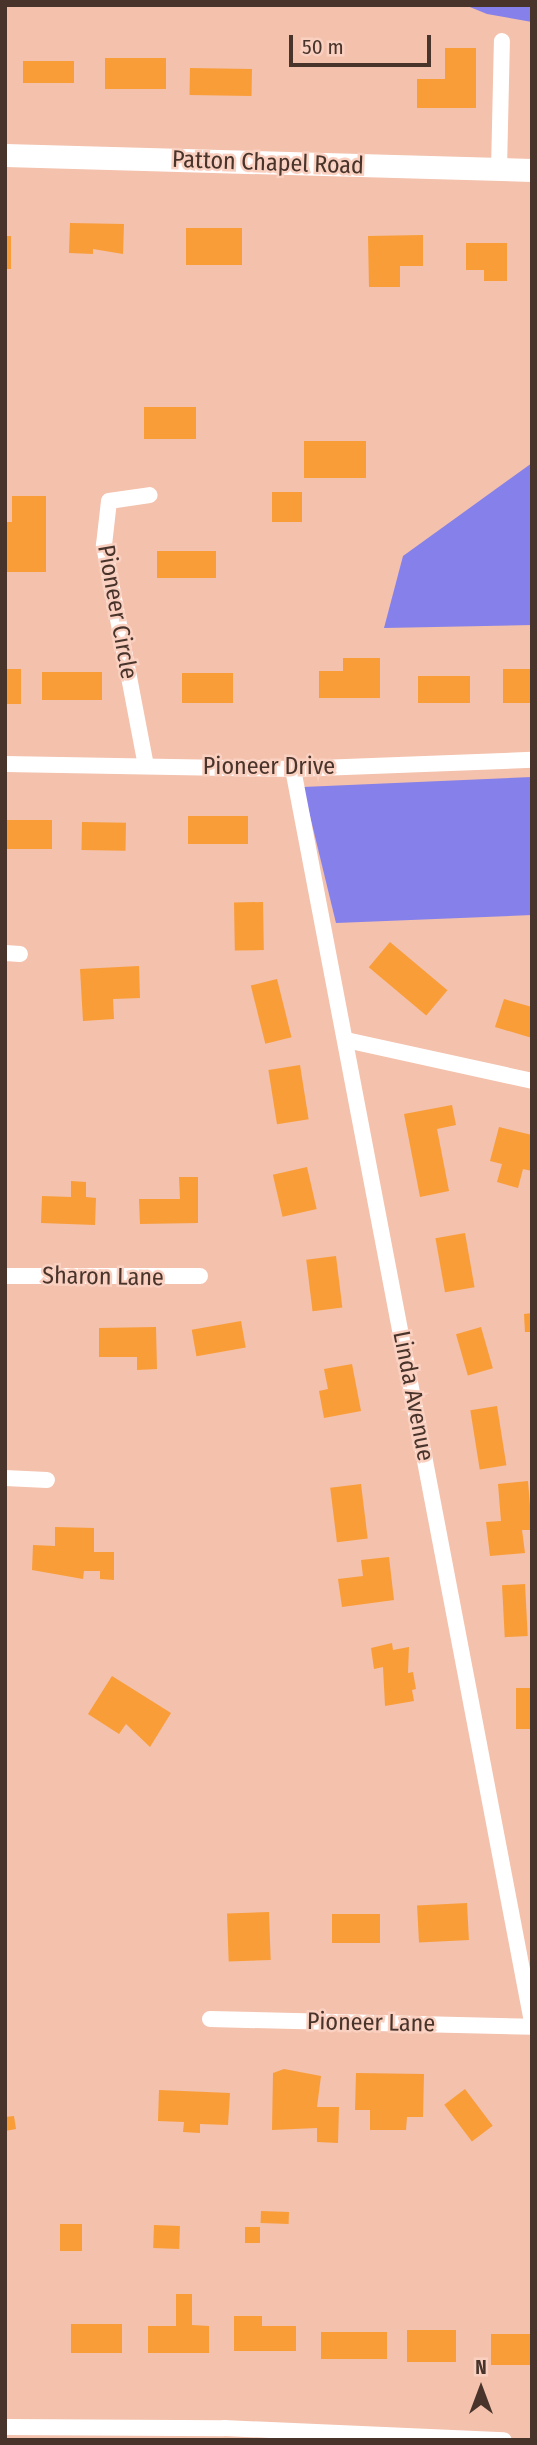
<!DOCTYPE html>
<html>
<head>
<meta charset="utf-8">
<style>
  body { margin:0 }
  #map { position:relative; width:537px; height:2445px; overflow:hidden; background:#f3c1ac; font-family:"Fira Sans Condensed",sans-serif }
  div>[style] { position:absolute }
  [style*='--x'] { left:calc(var(--x)*1px); top:calc(var(--y)*1px); width:calc(var(--w)*1px); rotate:calc(var(--a)*1deg) }
  .forest>* { inset:0; background:#8580ea }
  .building>* { inset:0; background:#f99d38; transform-origin:0 0 }
  .street>* { height:16px; margin:-8px; padding:0 8px; transform-origin:8px; border-radius:8px; background:#fff }
  .secondary>* { height:23px; margin:-11.5px; padding:0 11.5px; transform-origin:11.5px; border-radius:11.5px; background:#fff }
  span { translate:-50% -50%; white-space:nowrap; text-align:center; line-height:1.15; -webkit-text-stroke:5px #fad0c0; paint-order:stroke }
  .street-label { font-size:24px; color:#48342b }
  .frame { position:absolute; inset:0; border:7px solid #48342b; pointer-events:none }
  .north { position:absolute; left:446px; top:2354px; width:70px; height:70px; -webkit-text-stroke:5px #fad0c0; paint-order:stroke; rotate:0deg; font-size:19px; font-weight:700; line-height:28px; text-align:center; color:#48342b }
  .north::after { content:''; display:block; margin:auto; width:24px; height:32px; background:#48342b; clip-path:polygon(50% 0,100% 100%,50% 72%,0 100%) }
  .scale { position:absolute; left:289px; top:35px; width:142px; height:32px; box-sizing:border-box; border:4px solid #48342b; border-top:0; padding-left:9px; font-size:21px; line-height:24px; white-space:nowrap; color:#48342b; -webkit-text-stroke:5px #fad0c0; paint-order:stroke }
</style>
</head>
<body>
<div id="map">
  <div class="forest">
    <div style="clip-path:polygon(465px 5px,532px 5px,532px 22px,487px 14px)"></div>
    <div style="clip-path:polygon(532px 463px,532px 625px,384px 628px,403px 556px)"></div>
    <div style="clip-path:polygon(532px 777px,532px 915px,336px 923px,303px 787px)"></div>
  </div>
  <div class="building">
    <div style="clip-path:polygon(445px 48px,476px 48px,476px 108px,417px 108px,417px 79px,445px 79px)"></div>
    <div style="left:105px;top:58px;width:61px;height:31px"></div>
    <div style="left:23px;top:61px;width:51px;height:22px"></div>
    <div style="left:190px;top:68px;width:62px;height:27px;rotate:1deg"></div>
    <div style="clip-path:polygon(70px 223px,124px 224px,123px 254px,93px 249px,93px 254px,69px 253px)"></div>
    <div style="left:186px;top:228px;width:56px;height:37px"></div>
    <div style="clip-path:polygon(423px 235px,423px 266px,400px 266px,400px 287px,369px 287px,368px 236px)"></div>
    <div style="left:5px;top:236px;width:6px;height:33px"></div>
    <div style="clip-path:polygon(466px 243px,507px 243px,507px 281px,484px 281px,484px 270px,466px 270px)"></div>
    <div style="left:144px;top:407px;width:52px;height:32px"></div>
    <div style="left:304px;top:441px;width:62px;height:37px"></div>
    <div style="left:272px;top:492px;width:30px;height:30px"></div>
    <div style="clip-path:polygon(12px 496px,46px 496px,46px 572px,7px 572px,5px 522px,12px 522px)"></div>
    <div style="left:157px;top:551px;width:59px;height:27px"></div>
    <div style="clip-path:polygon(343px 658px,380px 658px,380px 698px,319px 698px,319px 671px,343px 671px)"></div>
    <div style="left:5px;top:669px;width:16px;height:35px"></div>
    <div style="left:503px;top:669px;width:27px;height:34px"></div>
    <div style="left:42px;top:672px;width:60px;height:28px"></div>
    <div style="left:182px;top:673px;width:51px;height:30px"></div>
    <div style="left:418px;top:676px;width:52px;height:27px"></div>
    <div style="left:188px;top:816px;width:60px;height:28px"></div>
    <div style="left:5px;top:820px;width:47px;height:29px"></div>
    <div style="left:82px;top:822px;width:44px;height:28px;rotate:1deg"></div>
    <div style="left:263px;top:902px;width:48px;height:29px;rotate:89deg"></div>
    <div style="left:390px;top:942px;width:75px;height:33px;rotate:40deg"></div>
    <div style="clip-path:polygon(139px 966px,140px 998px,113px 999px,114px 1019px,83px 1021px,80px 969px)"></div>
    <div style="left:277px;top:979px;width:60px;height:27px;rotate:76deg"></div>
    <div style="clip-path:polygon(504px 999px,532px 1007px,532px 1038px,495px 1027px)"></div>
    <div style="left:300px;top:1065px;width:55px;height:32px;rotate:81deg"></div>
    <div style="clip-path:polygon(452px 1105px,456px 1125px,437px 1129px,449px 1191px,420px 1197px,404px 1114px)"></div>
    <div style="clip-path:polygon(499px 1127px,532px 1135px,532px 1171px,523px 1169px,518px 1188px,497px 1182px,502px 1164px,490px 1161px)"></div>
    <div style="left:307px;top:1167px;width:43px;height:35px;rotate:77deg"></div>
    <div style="clip-path:polygon(179px 1177px,198px 1177px,198px 1223px,140px 1224px,139px 1199px,180px 1199px)"></div>
    <div style="clip-path:polygon(71px 1181px,86px 1182px,86px 1197px,96px 1198px,95px 1225px,41px 1223px,42px 1196px,71px 1197px)"></div>
    <div style="left:465px;top:1233px;width:55px;height:30px;rotate:80deg"></div>
    <div style="left:336px;top:1256px;width:52px;height:30px;rotate:83deg"></div>
    <div style="clip-path:polygon(532px 1313px,532px 1332px,525px 1332px,524px 1314px)"></div>
    <div style="left:241px;top:1321px;width:27px;height:50px;rotate:80deg"></div>
    <div style="clip-path:polygon(156px 1327px,157px 1369px,137px 1370px,137px 1357px,99px 1357px,99px 1328px)"></div>
    <div style="left:481px;top:1327px;width:43px;height:26px;rotate:74deg"></div>
    <div style="clip-path:polygon(352px 1364px,361px 1411px,324px 1418px,319px 1391px,328px 1389px,324px 1369px)"></div>
    <div style="left:497px;top:1406px;width:60px;height:27px;rotate:81deg"></div>
    <div style="clip-path:polygon(528px 1481px,532px 1530px,522px 1530px,525px 1553px,490px 1556px,486px 1522px,501px 1521px,498px 1484px)"></div>
    <div style="left:361px;top:1484px;width:55px;height:31px;rotate:83deg"></div>
    <div style="clip-path:polygon(55px 1527px,94px 1528px,94px 1552px,114px 1552px,114px 1580px,100px 1579px,100px 1571px,84px 1571px,83px 1579px,32px 1570px,33px 1545px,55px 1546px)"></div>
    <div style="clip-path:polygon(389px 1557px,394px 1600px,342px 1607px,338px 1579px,363px 1576px,361px 1560px)"></div>
    <div style="left:525px;top:1584px;width:52px;height:23px;rotate:87deg"></div>
    <div style="clip-path:polygon(392px 1643px,393px 1650px,409px 1647px,408px 1673px,413px 1672px,416px 1689px,412px 1690px,414px 1701px,385px 1706px,383px 1667px,374px 1669px,371px 1648px)"></div>
    <div style="clip-path:polygon(112px 1676px,171px 1713px,150px 1747px,126px 1724px,119px 1734px,88px 1714px)"></div>
    <div style="left:516px;top:1688px;width:16px;height:41px"></div>
    <div style="left:467px;top:1903px;width:37px;height:50px;rotate:87deg"></div>
    <div style="left:269px;top:1912px;width:48px;height:42px;rotate:88deg"></div>
    <div style="left:332px;top:1914px;width:48px;height:29px"></div>
    <div style="clip-path:polygon(284px 2069px,321px 2076px,317px 2107px,339px 2107px,338px 2143px,317px 2142px,317px 2128px,272px 2130px,273px 2073px)"></div>
    <div style="clip-path:polygon(356px 2073px,424px 2074px,423px 2117px,407px 2117px,406px 2130px,370px 2130px,370px 2110px,355px 2110px)"></div>
    <div style="left:465px;top:2089px;width:46px;height:26px;rotate:53deg"></div>
    <div style="clip-path:polygon(159px 2090px,230px 2093px,228px 2125px,200px 2124px,200px 2133px,183px 2132px,184px 2122px,158px 2121px)"></div>
    <div style="clip-path:polygon(14px 2116px,16px 2129px,5px 2131px,5px 2117px)"></div>
    <div style="left:261px;top:2211px;width:28px;height:12px;rotate:2deg"></div>
    <div style="left:60px;top:2224px;width:22px;height:27px"></div>
    <div style="left:154px;top:2225px;width:26px;height:23px;rotate:2deg"></div>
    <div style="left:245px;top:2227px;width:15px;height:16px"></div>
    <div style="clip-path:polygon(176px 2294px,192px 2294px,192px 2325px,209px 2326px,209px 2353px,148px 2353px,148px 2326px,176px 2326px)"></div>
    <div style="clip-path:polygon(234px 2316px,262px 2316px,262px 2326px,296px 2326px,296px 2351px,234px 2351px)"></div>
    <div style="left:71px;top:2324px;width:51px;height:29px"></div>
    <div style="left:407px;top:2330px;width:49px;height:32px"></div>
    <div style="left:321px;top:2332px;width:66px;height:27px"></div>
    <div style="left:491px;top:2334px;width:41px;height:31px"></div>
  </div>
  <div class="street">
    <div style="--x:499;--y:170;--w:129;--a:-88.7"></div>
    <div style="--x:5;--y:764;--w:288;--a:1"></div>
    <div style="--x:293;--y:769;--w:239;--a:-2.2"></div>
    <div style="--x:146;--y:766;--w:225;--a:-100.8"></div>
    <div style="--x:104;--y:545;--w:44;--a:-83.5"></div>
    <div style="--x:109;--y:501;--w:41;--a:-8.3"></div>
    <div style="--x:293;--y:769;--w:1276;--a:79.2"></div>
    <div style="--x:5;--y:953;--w:15;--a:4"></div>
    <div style="--x:346;--y:1040;--w:190;--a:12.4"></div>
    <div style="--x:5;--y:1276;--w:195;--a:0"></div>
    <div style="--x:5;--y:1478;--w:42;--a:2.7"></div>
    <div style="--x:210;--y:2019;--w:322;--a:1.4"></div>
    <div style="--x:5;--y:2427;--w:219;--a:0.3"></div>
    <div style="--x:224;--y:2428;--w:280;--a:2.5"></div>
  </div>
  <div class="secondary">
    <div style="--x:5;--y:155;--w:527;--a:1.63"></div>
  </div>
  <div class="street-label">
    <span style="left:268px;top:163px;rotate:2deg">Patton Chapel Road</span>
    <span style="left:117px;top:612px;rotate:80deg">Pioneer Circle</span>
    <span style="left:269px;top:767px">Pioneer Drive</span>
    <span style="left:103px;top:1277px;rotate:1deg">Sharon Lane</span>
    <span style="left:413px;top:1396px;rotate:79deg">Linda Avenue</span>
    <span style="left:371px;top:2023px;rotate:1deg">Pioneer Lane</span>
  </div>
  <div class="frame"></div>
  <div class="north">N</div>
  <div class="scale">50 m</div>
</div>
</body>
</html>
